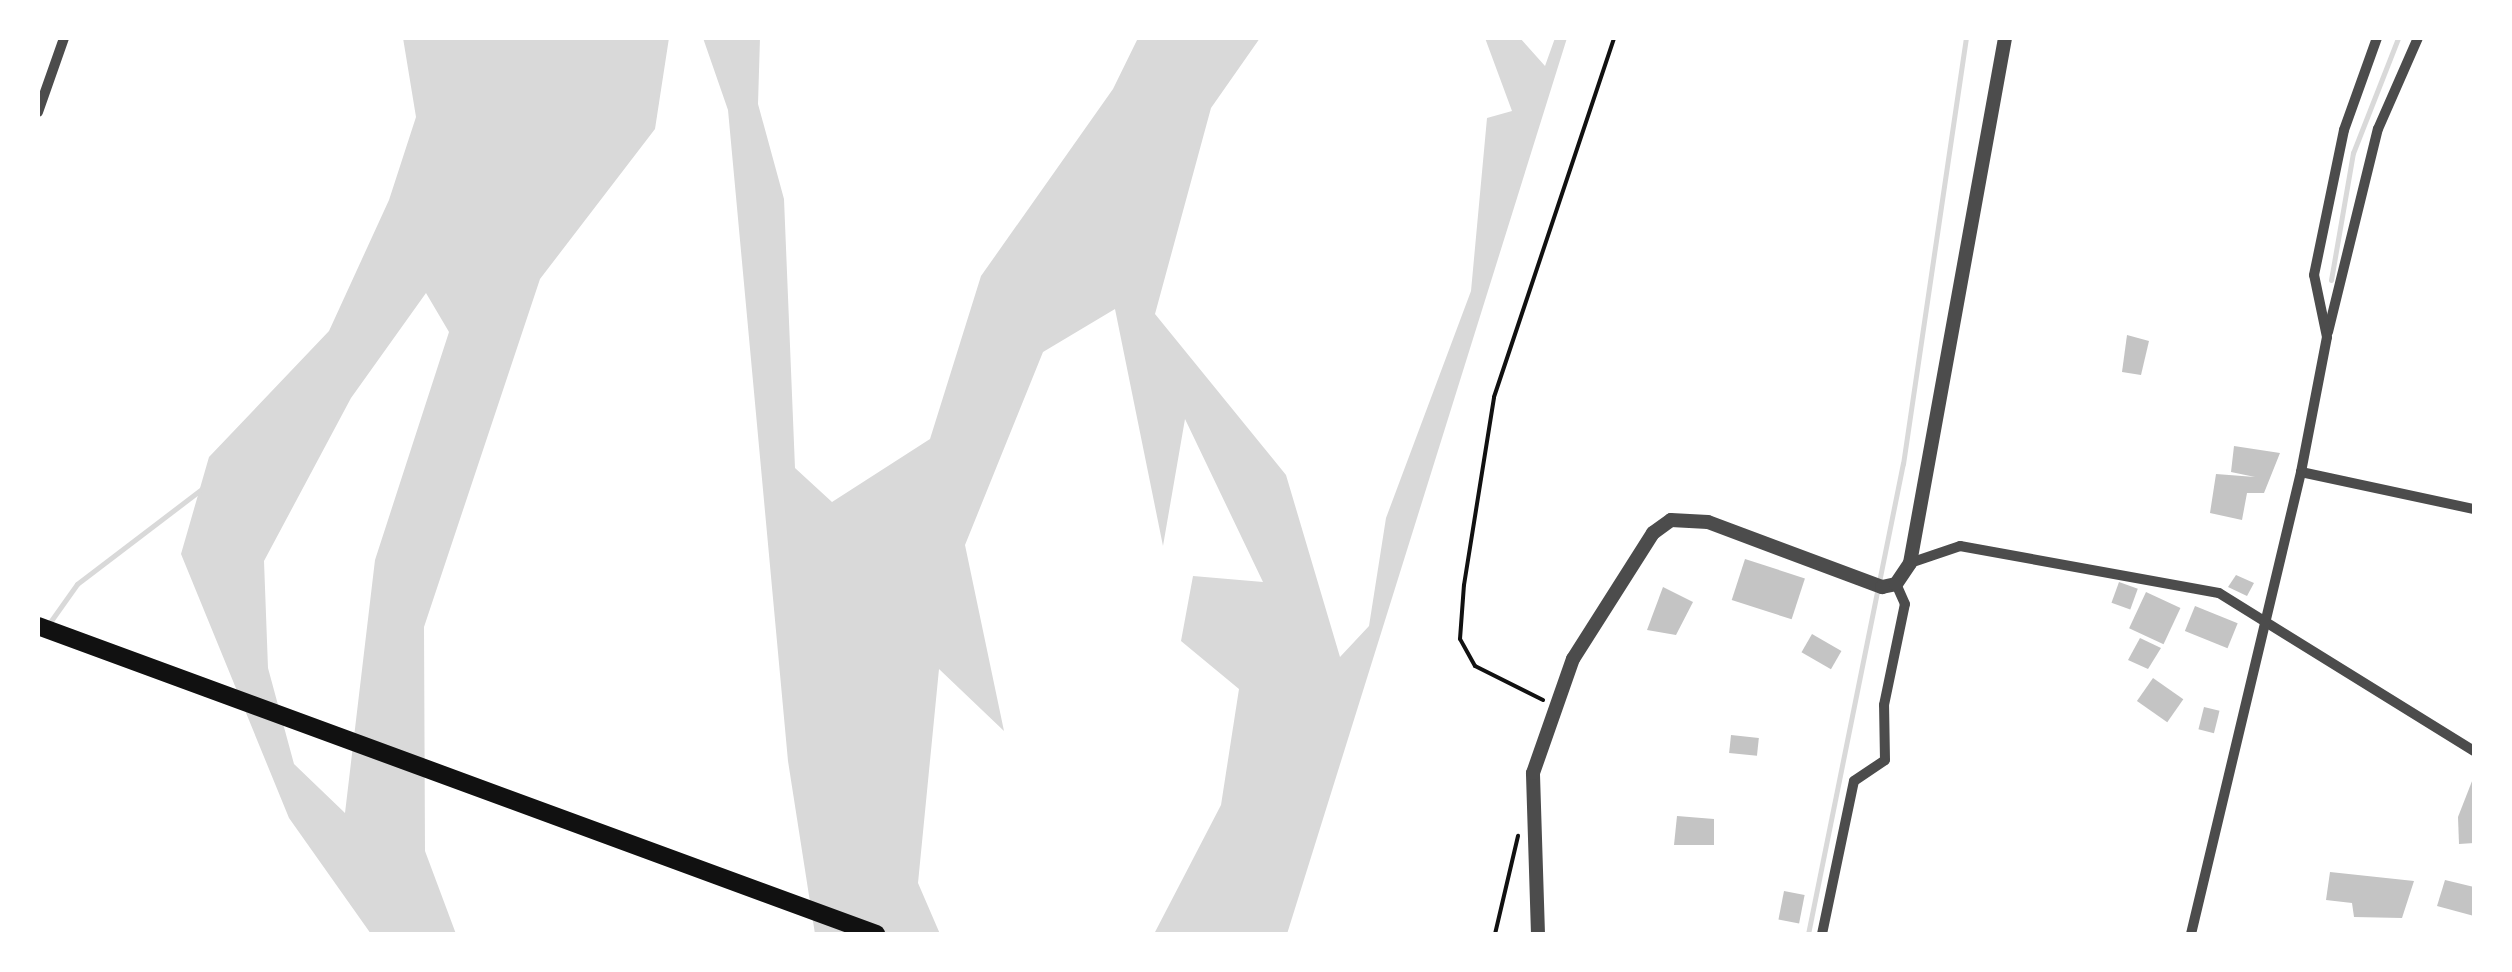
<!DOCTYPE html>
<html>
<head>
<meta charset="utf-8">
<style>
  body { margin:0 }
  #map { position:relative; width:2512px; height:972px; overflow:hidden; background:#fff; font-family:Commissioner,sans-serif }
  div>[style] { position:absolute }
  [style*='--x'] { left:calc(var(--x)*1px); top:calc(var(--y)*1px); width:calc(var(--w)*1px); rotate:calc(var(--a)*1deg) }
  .water>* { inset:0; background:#d9d9d9 }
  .stream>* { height:5px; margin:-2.5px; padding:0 2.5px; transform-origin:2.5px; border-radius:2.5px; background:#d9d9d9 }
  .building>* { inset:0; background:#c4c4c4; transform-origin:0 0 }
  .path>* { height:4px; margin:-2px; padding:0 2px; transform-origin:2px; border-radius:2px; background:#111 }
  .minor>* { height:10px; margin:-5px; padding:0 5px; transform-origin:5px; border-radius:5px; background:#4c4c4c }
  .tertiary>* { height:14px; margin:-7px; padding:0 7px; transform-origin:7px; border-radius:7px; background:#4c4c4c }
  .trunk>* { height:18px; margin:-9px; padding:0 9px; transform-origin:9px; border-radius:9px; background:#111 }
  span { translate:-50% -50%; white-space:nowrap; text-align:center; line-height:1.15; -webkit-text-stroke:8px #fff; paint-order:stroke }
  .frame { position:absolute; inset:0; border:40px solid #fff; pointer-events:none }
</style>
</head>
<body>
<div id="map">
  <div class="water">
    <div style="clip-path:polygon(evenodd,403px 38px,669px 38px,655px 129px,540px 279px,424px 627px,425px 851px,456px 934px,371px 934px,289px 818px,181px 554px,209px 457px,329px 331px,389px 200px,416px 117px,403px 38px,426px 293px,449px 332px,375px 560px,345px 813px,294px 764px,268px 668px,264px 561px,351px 398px,426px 293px)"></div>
    <div style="clip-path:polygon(703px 38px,760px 38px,758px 104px,784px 199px,795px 468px,832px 502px,930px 439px,981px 276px,1113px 89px,1138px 38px,1260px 38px,1211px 108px,1155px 314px,1286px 475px,1340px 657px,1369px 626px,1386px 518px,1471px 291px,1487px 118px,1512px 111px,1485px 38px,1520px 38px,1545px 66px,1555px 38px,1567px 38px,1287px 934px,1154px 934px,1221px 805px,1239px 689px,1181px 641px,1193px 576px,1263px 582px,1185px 419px,1163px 546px,1115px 309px,1043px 352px,965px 545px,1004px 731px,939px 669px,918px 883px,940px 934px,815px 934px,788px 761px,728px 110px)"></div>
  </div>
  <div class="stream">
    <div style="--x:2331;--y:280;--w:129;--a:-80.2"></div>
    <div style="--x:2353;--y:153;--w:123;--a:-68.6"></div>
    <div style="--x:48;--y:625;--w:50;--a:-54.7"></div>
    <div style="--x:77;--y:584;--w:158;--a:-37.3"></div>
    <div style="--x:1808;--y:934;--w:480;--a:-78.6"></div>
    <div style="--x:1903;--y:464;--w:431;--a:-81.6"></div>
  </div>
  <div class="building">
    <div style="clip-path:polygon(2127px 335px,2149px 341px,2141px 375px,2122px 372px)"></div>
    <div style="clip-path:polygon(2234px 446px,2280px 453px,2264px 493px,2247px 493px,2242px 520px,2210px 513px,2216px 474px,2255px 477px,2231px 472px)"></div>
    <div style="left:1745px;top:559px;width:63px;height:43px;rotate:18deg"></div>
    <div style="clip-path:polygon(2236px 575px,2254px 583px,2247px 596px,2228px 587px)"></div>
    <div style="left:2119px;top:582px;width:20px;height:22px;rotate:20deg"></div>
    <div style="clip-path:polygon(1663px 587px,1693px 602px,1676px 635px,1647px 630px)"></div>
    <div style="left:2146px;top:592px;width:38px;height:40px;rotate:25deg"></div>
    <div style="left:2195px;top:606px;width:46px;height:27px;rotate:22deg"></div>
    <div style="left:1812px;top:634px;width:34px;height:21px;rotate:30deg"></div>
    <div style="clip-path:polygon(2140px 638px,2161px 648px,2148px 669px,2128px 660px)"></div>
    <div style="left:2153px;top:678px;width:37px;height:28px;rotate:35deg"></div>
    <div style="left:2204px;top:707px;width:16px;height:23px;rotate:14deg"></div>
    <div style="left:1731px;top:735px;width:28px;height:18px;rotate:6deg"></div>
    <div style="clip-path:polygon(2474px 776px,2474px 843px,2459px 844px,2458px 817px)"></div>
    <div style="clip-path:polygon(1677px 816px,1714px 819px,1714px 845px,1674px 845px)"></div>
    <div style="clip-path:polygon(2330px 872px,2414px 881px,2402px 918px,2354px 917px,2352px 903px,2326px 900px)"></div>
    <div style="clip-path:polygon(2445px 880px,2474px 887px,2474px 916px,2437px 906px)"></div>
    <div style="left:1784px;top:891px;width:21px;height:29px;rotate:11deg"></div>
  </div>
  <div class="path">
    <div style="--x:1543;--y:700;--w:76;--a:-153.4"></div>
    <div style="--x:1475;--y:666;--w:31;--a:-119"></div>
    <div style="--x:1460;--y:639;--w:54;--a:-85.8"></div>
    <div style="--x:1464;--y:585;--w:190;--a:-80.9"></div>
    <div style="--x:1494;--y:397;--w:379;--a:-71.5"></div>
    <div style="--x:1495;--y:934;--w:101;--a:-76.8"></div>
  </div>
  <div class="minor">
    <div style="--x:38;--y:112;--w:78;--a:-70.6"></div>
    <div style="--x:2328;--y:332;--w:209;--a:-76.2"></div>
    <div style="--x:2378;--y:129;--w:99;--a:-66.3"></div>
    <div style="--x:2301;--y:472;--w:177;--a:12.1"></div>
    <div style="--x:1910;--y:563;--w:53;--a:-18.8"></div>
    <div style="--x:1960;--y:546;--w:263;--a:10.3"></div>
    <div style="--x:2219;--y:593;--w:300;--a:31.8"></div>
    <div style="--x:1822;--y:934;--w:156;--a:-78.2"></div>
    <div style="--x:1854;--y:781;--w:37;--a:-34"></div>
    <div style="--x:1885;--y:760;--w:55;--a:-91"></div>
    <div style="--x:1884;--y:705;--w:103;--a:-78.3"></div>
    <div style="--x:1905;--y:604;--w:22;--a:-114"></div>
    <div style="--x:2191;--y:934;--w:475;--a:-76.6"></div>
    <div style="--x:2301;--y:472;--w:137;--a:-79.1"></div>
    <div style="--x:2327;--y:337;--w:63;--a:-101.8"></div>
    <div style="--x:2314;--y:275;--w:148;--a:-78.3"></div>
    <div style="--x:2344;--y:130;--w:98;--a:-70.3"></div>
  </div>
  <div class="tertiary">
    <div style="--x:1538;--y:934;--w:161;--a:-91.8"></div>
    <div style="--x:1533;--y:773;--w:121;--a:-70.7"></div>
    <div style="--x:1573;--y:659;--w:149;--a:-57.6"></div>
    <div style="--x:1653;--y:533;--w:22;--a:-36"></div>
    <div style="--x:1671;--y:520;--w:37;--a:3"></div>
    <div style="--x:1708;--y:522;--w:186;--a:20.5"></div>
    <div style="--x:1882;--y:587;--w:14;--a:-12"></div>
    <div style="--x:1896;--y:584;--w:25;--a:-56"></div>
    <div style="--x:1910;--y:563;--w:534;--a:-79.74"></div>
  </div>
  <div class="trunk">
    <div style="--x:38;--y:626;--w:893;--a:20.18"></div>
  </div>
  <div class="frame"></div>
</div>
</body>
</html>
